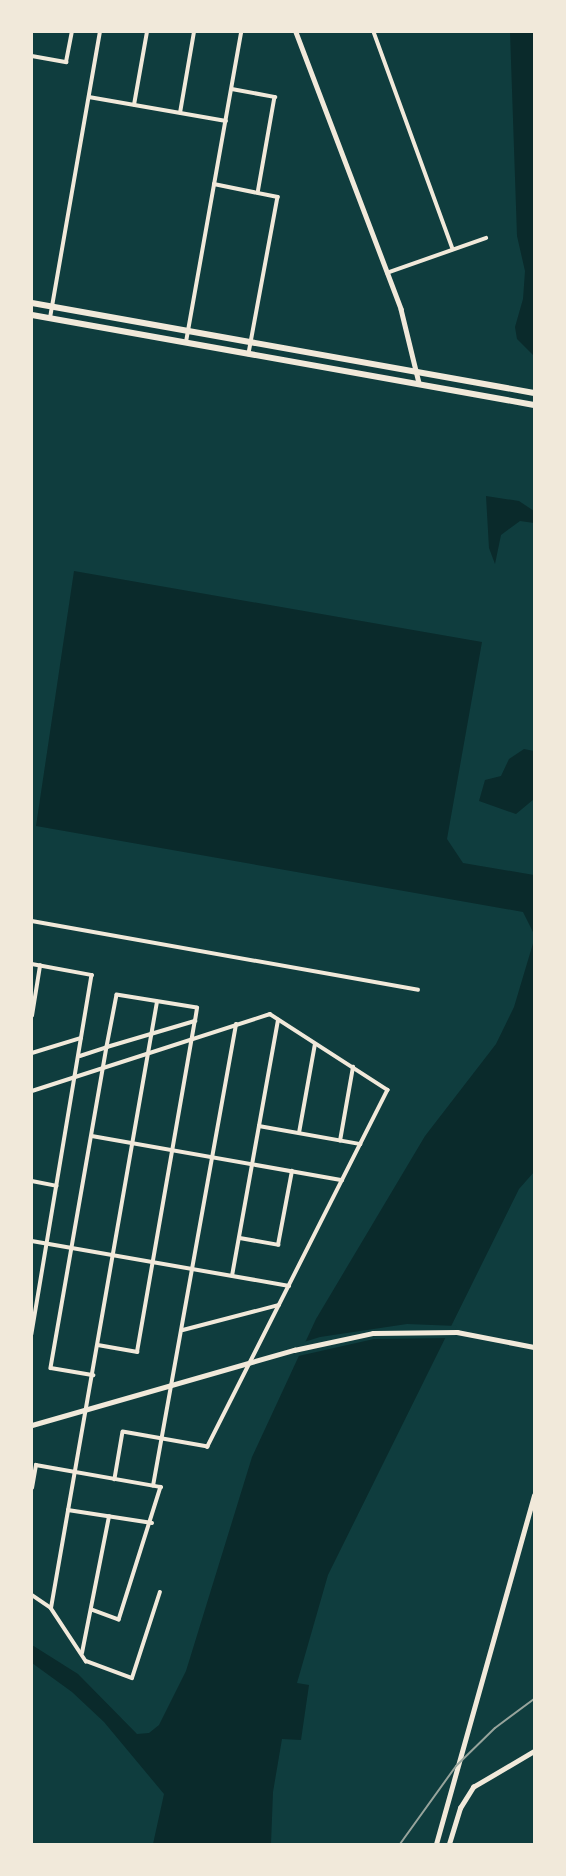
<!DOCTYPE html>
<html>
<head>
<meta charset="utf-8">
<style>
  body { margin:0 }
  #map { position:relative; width:566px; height:1876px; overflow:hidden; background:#0f3d3e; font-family:"Titillium Web",sans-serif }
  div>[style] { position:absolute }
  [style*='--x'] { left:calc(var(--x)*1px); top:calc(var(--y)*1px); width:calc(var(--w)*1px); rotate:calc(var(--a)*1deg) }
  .water>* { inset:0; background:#0a2a2b }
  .pier>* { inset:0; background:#0f3d3e }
  .minor>* { height:3.5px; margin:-1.75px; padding:0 1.75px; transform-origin:1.75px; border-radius:1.75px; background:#f1e9da }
  .tertiary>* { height:4.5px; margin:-2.25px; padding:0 2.25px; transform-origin:2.25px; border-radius:2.25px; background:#f1e9da }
  .trunk>* { height:6px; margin:-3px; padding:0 3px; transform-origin:3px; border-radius:3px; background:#f1e9da }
  .rail>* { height:2px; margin:-1px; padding:0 1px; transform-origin:1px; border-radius:1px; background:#97a49c }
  span { translate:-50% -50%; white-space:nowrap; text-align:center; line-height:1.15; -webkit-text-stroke:7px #f1e9da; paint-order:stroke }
  .frame { position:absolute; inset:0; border:33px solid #f1e9da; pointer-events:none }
</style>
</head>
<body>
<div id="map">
  <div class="water">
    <div style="clip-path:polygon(510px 32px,534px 32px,534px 356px,517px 339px,515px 327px,523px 299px,525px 271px,517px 236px)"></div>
    <div style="clip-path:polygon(486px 496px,519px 501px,534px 511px,534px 523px,520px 521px,501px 535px,495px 564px,489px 548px)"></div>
    <div style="clip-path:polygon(74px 571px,482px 642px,447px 839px,463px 863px,534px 875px,534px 934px,523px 912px,36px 826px)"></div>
    <div style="clip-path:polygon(524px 749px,534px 751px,534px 799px,516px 814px,479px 801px,485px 780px,501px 776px,509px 759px)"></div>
    <div style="clip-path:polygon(534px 940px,534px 1172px,519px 1189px,328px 1575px,297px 1683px,309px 1685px,301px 1740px,282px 1739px,273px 1792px,271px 1844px,153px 1844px,164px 1794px,104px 1722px,72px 1692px,32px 1663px,32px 1645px,78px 1674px,137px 1734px,149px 1733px,159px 1725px,186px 1671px,252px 1457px,316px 1319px,425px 1136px,496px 1044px,514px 1007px)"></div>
  </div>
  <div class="pier">
    <div style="clip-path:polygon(407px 1324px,457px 1326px,451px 1338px,374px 1339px,294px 1357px,301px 1343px,320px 1337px)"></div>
  </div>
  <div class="minor">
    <div style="--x:374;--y:32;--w:231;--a:70"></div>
    <div style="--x:32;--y:56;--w:35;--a:10"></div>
    <div style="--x:66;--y:62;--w:31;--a:-79"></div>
    <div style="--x:232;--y:89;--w:44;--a:10.5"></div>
    <div style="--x:275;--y:97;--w:97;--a:100"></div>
    <div style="--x:89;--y:97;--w:139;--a:9.9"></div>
    <div style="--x:134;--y:105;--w:74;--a:-79.9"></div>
    <div style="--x:180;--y:113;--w:82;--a:-80.2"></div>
    <div style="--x:214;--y:184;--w:65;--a:11.5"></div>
    <div style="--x:278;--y:197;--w:160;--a:100.5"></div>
    <div style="--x:387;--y:273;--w:105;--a:-19.5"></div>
    <div style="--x:50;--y:318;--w:290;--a:-80.1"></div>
    <div style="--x:186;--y:342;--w:315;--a:-79.9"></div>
    <div style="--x:32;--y:921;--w:392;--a:10.1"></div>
    <div style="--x:32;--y:964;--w:61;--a:10.4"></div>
    <div style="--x:92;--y:975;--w:364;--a:99.5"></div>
    <div style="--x:32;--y:1016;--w:51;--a:-80.9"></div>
    <div style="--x:32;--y:1053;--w:51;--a:-17"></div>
    <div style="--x:80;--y:1056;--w:28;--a:-18"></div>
    <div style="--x:107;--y:1047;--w:92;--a:-16.5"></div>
    <div style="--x:195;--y:1021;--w:13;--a:-81"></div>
    <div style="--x:197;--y:1008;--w:81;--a:-170.8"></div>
    <div style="--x:117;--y:995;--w:53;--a:100.9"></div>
    <div style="--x:107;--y:1047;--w:326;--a:99.9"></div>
    <div style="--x:51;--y:1368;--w:43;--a:9.5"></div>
    <div style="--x:32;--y:1091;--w:250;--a:-17.9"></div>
    <div style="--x:270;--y:1014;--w:140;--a:32.8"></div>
    <div style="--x:388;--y:1090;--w:400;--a:116.8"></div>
    <div style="--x:208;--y:1447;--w:86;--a:-170"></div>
    <div style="--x:123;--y:1432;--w:48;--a:99.7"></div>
    <div style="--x:259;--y:1126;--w:103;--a:10.1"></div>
    <div style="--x:299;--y:1133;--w:90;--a:-79.8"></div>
    <div style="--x:92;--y:1136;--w:254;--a:10"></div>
    <div style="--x:340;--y:1141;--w:75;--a:-80"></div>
    <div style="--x:32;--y:1181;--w:25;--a:11"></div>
    <div style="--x:240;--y:1238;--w:39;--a:10"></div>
    <div style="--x:278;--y:1245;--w:75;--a:-79.3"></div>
    <div style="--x:32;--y:1241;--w:261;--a:9.9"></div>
    <div style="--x:232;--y:1276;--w:260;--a:-79.8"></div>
    <div style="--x:183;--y:1330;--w:99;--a:-14.6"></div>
    <div style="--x:98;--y:1345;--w:40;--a:10"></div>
    <div style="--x:137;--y:1352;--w:336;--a:-80.1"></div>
    <div style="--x:153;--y:1486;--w:469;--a:-79.8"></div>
    <div style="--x:32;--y:1488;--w:23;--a:-80"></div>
    <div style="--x:36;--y:1465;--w:127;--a:10"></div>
    <div style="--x:161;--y:1487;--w:139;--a:107.5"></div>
    <div style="--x:119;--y:1620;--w:29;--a:-160"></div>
    <div style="--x:68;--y:1510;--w:85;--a:8.8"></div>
    <div style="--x:32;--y:1595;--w:23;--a:34"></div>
    <div style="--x:51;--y:1608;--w:64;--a:56.6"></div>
    <div style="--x:86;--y:1661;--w:49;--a:20.3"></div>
    <div style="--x:132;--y:1678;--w:90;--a:-72"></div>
    <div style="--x:51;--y:1608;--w:615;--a:-80.08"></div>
    <div style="--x:82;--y:1653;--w:139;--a:-78.8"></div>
  </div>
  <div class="tertiary">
    <div style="--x:296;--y:32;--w:296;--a:69.2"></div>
    <div style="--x:401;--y:309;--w:76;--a:76.3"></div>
    <div style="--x:32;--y:1425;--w:273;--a:-16"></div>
    <div style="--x:294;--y:1350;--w:81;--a:-12.1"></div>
    <div style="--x:373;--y:1333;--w:84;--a:-0.7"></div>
    <div style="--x:457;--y:1332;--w:78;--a:11"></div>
    <div style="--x:436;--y:1844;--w:362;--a:-74.3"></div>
    <div style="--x:449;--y:1844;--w:38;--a:-73"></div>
    <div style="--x:460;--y:1808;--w:25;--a:-58"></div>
    <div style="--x:473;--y:1787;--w:71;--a:-30.5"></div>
  </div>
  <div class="trunk">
    <div style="--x:32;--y:303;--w:510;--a:10.16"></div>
    <div style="--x:32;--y:315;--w:510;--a:10.16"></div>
  </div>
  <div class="rail">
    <div style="--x:400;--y:1844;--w:96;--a:-54.3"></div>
    <div style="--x:456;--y:1766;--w:54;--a:-44.3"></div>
    <div style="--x:495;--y:1728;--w:49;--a:-36.6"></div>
  </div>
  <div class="frame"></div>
</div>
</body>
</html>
